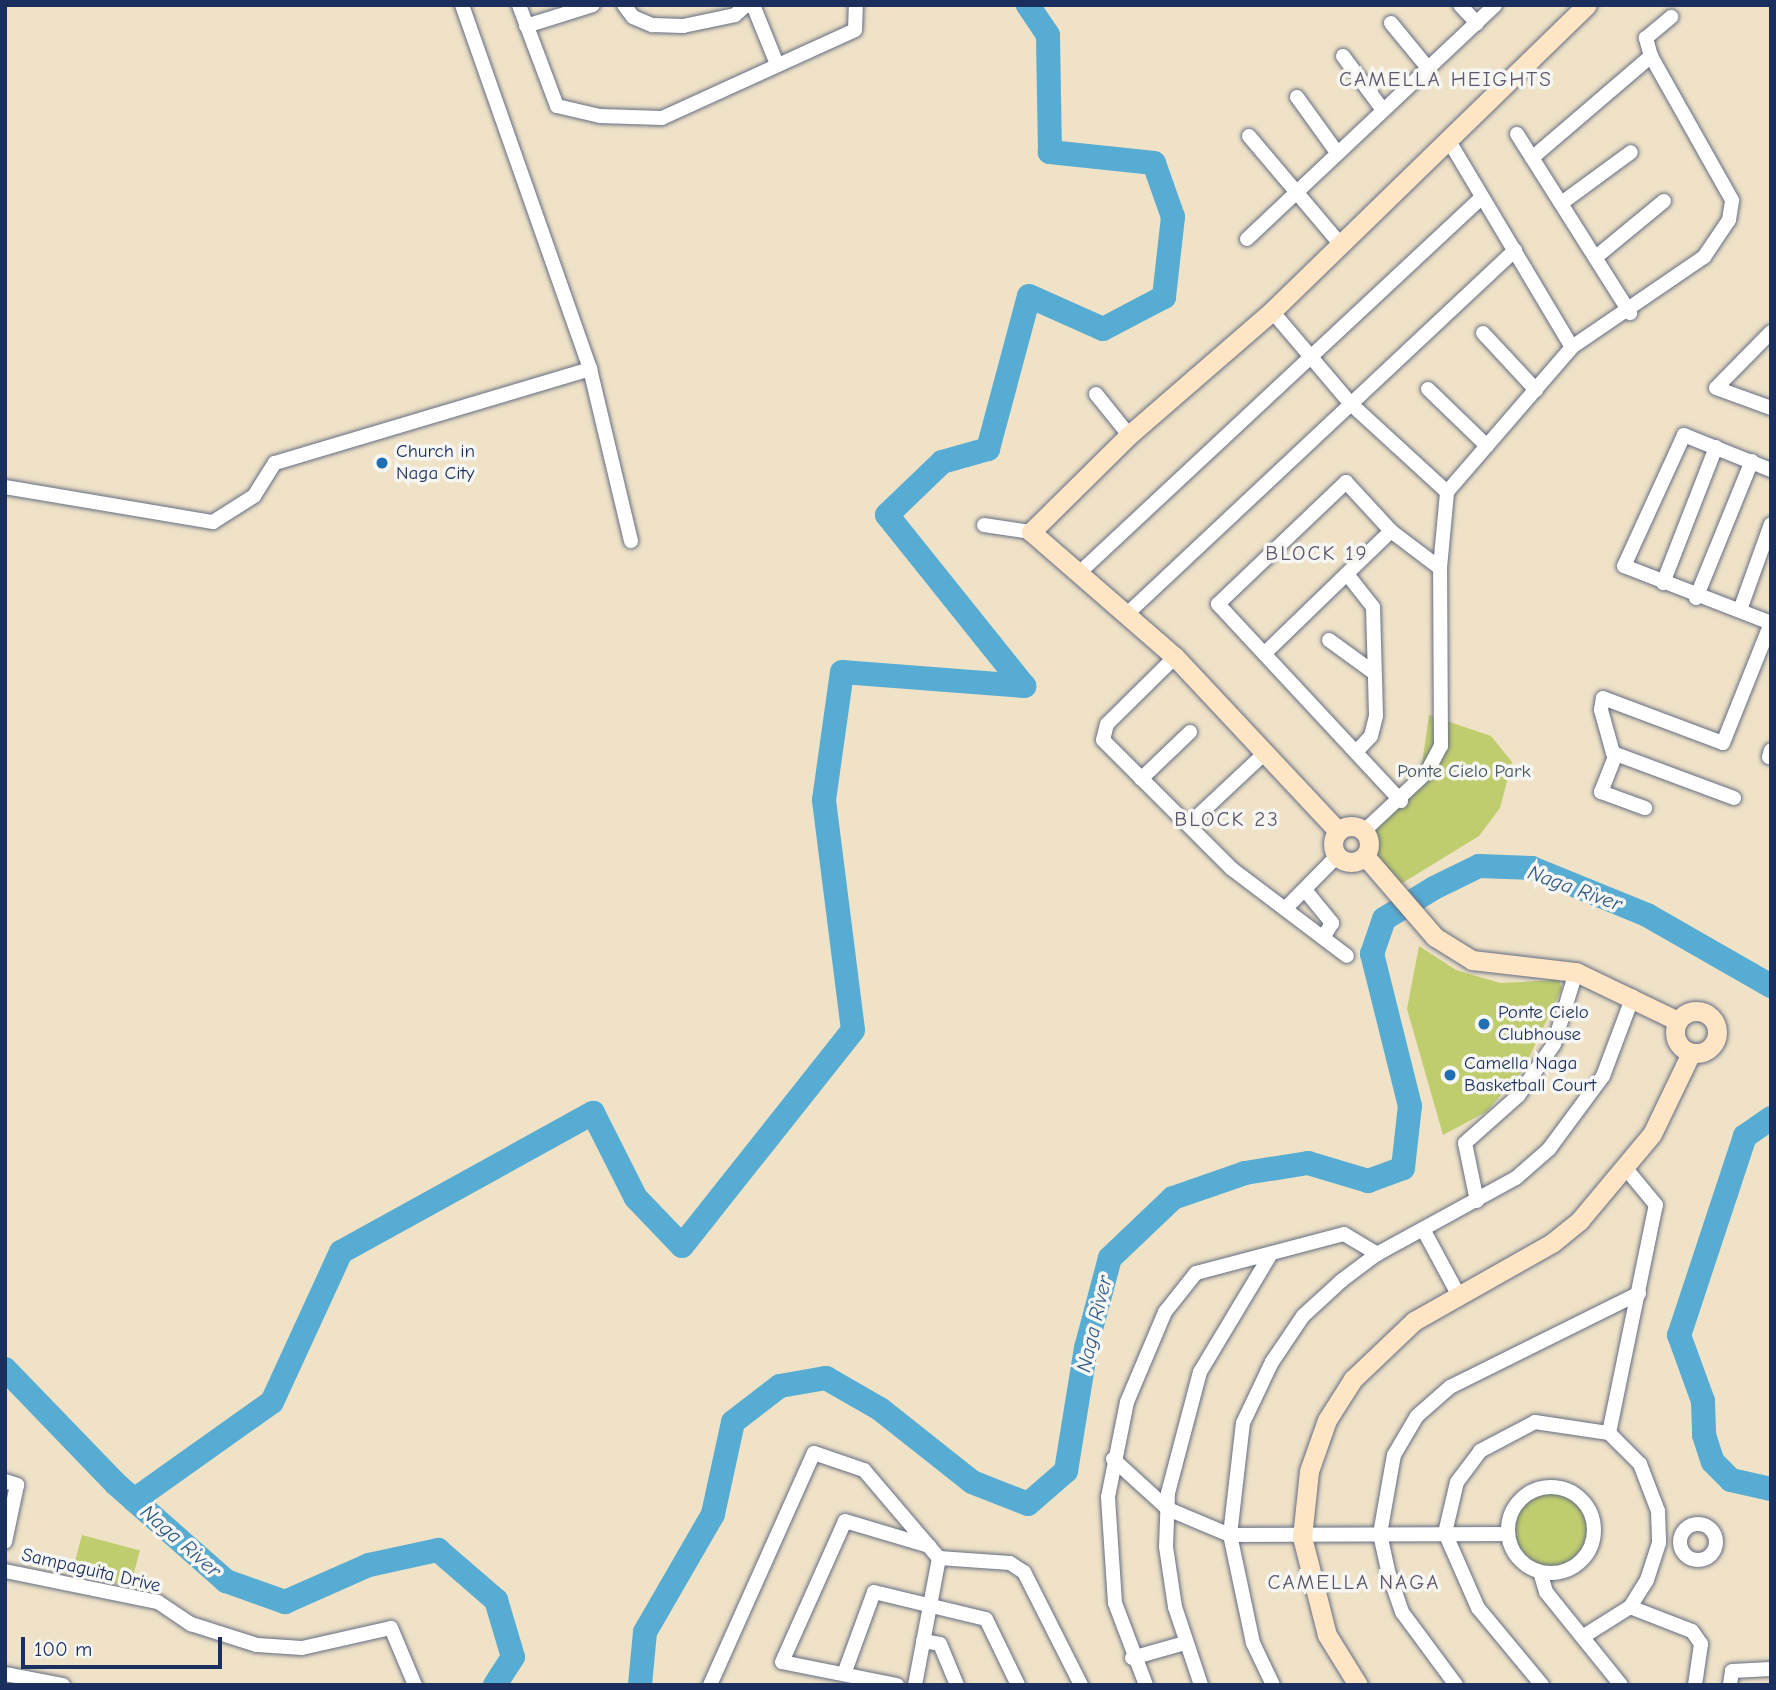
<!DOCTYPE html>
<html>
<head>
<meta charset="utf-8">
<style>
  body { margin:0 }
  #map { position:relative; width:1776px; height:1690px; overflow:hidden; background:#efe2c7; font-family:"Comic Neue",sans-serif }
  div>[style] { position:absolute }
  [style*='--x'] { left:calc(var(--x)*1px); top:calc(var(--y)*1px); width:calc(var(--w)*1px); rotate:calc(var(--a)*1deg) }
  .green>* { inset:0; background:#c0cd6f; transform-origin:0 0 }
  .round { border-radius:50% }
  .river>* { height:24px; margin:-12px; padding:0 12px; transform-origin:12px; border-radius:12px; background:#57acd3 }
  .roads { filter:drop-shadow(0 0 2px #656e83) drop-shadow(0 0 2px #656e83) }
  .street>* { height:14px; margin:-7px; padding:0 7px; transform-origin:7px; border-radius:7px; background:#fff }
  .street>.ring { margin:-7px; padding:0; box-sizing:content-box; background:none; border:14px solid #fff; border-radius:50% }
  .secondary>* { height:19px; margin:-9.5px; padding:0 9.5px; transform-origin:9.5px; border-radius:9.5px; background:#fde5c5 }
  .secondary>.ring { margin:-9.5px; padding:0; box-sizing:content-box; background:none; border:19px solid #fde5c5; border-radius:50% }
  .dots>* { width:19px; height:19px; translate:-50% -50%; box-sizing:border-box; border:4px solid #f6f6f2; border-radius:50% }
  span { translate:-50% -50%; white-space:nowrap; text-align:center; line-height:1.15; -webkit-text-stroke:7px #f6f6f2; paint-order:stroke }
  .poi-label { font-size:19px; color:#1b2f5e }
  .left { translate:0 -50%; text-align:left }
  .park-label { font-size:19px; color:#445662 }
  .street-label { font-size:19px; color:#1b2f5e }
  .neighbourhood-label { font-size:21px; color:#60566c; letter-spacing:2px }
  .water-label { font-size:21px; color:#305b87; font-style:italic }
  .frame { position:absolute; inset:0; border:7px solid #1b2f5e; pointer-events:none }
  .scale { position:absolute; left:21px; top:1637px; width:201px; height:32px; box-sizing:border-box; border:4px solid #1b2f5e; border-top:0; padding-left:9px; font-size:21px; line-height:24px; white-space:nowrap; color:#1b2f5e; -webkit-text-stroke:5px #f6f6f2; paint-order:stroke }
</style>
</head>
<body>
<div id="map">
  <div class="green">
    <div style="clip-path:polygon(1429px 715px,1491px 736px,1512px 762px,1500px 808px,1479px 836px,1396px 887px,1372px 854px,1372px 834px,1381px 810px,1421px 771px)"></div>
    <div style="clip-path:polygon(1419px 946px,1456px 970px,1500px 983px,1559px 980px,1562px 988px,1523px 1070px,1486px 1112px,1443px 1135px,1407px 1009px)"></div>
    <div class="round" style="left:1513px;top:1492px;width:74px;height:74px"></div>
    <div style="left:82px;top:1535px;width:60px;height:38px;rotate:15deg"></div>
  </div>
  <div class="river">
    <div style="--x:1771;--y:1118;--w:32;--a:145"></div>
    <div style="--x:1745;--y:1136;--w:210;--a:108.3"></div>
    <div style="--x:1679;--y:1335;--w:70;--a:70"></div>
    <div style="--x:1703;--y:1401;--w:34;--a:88"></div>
    <div style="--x:1704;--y:1435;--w:28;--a:72"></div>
    <div style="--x:1713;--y:1462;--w:25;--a:45"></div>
    <div style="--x:1731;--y:1480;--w:41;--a:12.7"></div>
    <div style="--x:5;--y:1369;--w:160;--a:46"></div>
    <div style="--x:116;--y:1484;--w:147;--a:41.4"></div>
    <div style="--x:226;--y:1581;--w:63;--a:19.6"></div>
    <div style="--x:285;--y:1602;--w:92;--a:-23.8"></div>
    <div style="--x:369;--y:1565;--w:71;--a:-12.3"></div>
    <div style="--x:438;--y:1550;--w:77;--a:40.8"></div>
    <div style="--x:496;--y:1600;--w:59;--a:73.4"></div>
    <div style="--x:513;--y:1657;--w:33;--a:123"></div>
    <div style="--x:134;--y:1500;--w:169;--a:-35.4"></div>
    <div style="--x:272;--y:1402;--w:165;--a:-65.3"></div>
    <div style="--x:341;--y:1252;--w:288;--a:-28.9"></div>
    <div style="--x:593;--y:1113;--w:95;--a:63.2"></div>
    <div style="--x:636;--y:1198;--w:66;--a:46.2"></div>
    <div style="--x:682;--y:1246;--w:275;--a:-51.6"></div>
    <div style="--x:853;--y:1030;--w:232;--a:-97.2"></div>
    <div style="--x:824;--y:800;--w:129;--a:-82"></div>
    <div style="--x:842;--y:672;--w:183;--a:4.4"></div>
    <div style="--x:1024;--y:686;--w:219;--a:-128.7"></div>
    <div style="--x:887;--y:515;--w:76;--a:-43.9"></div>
    <div style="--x:942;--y:462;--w:48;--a:-15.8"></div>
    <div style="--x:988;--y:449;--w:158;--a:-75"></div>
    <div style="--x:1029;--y:296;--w:81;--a:24"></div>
    <div style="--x:1103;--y:329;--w:69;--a:-27.7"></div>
    <div style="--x:1164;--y:297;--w:81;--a:-83.6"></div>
    <div style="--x:1173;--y:217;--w:57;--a:-109.4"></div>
    <div style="--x:1154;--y:163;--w:105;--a:-174"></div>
    <div style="--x:1050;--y:152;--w:117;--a:-91"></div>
    <div style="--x:1048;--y:35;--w:36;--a:-124"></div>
    <div style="--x:640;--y:1685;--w:53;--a:-84.6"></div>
    <div style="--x:645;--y:1632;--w:136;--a:-60"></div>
    <div style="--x:713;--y:1514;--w:94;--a:-77.7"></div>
    <div style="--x:733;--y:1422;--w:59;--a:-37.5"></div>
    <div style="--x:780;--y:1386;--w:47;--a:-9.9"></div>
    <div style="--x:826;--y:1378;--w:62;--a:29.9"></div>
    <div style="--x:880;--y:1409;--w:117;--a:38.4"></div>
    <div style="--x:972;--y:1482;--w:60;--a:21.4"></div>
    <div style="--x:1028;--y:1504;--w:50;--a:-41"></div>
    <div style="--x:1066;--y:1471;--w:125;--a:-80.8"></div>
    <div style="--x:1086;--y:1348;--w:93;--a:-75.1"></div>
    <div style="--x:1110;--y:1258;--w:87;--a:-43.6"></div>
    <div style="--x:1173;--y:1198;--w:76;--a:-19.1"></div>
    <div style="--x:1245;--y:1173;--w:64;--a:-9"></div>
    <div style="--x:1308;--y:1163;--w:63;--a:16.7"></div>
    <div style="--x:1368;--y:1181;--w:37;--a:-20"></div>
    <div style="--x:1403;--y:1168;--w:62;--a:-83.6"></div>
    <div style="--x:1410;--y:1106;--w:157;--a:-104"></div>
    <div style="--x:1372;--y:954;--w:37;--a:-71"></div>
    <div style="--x:1384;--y:919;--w:59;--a:-31.8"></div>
    <div style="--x:1434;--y:888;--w:50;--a:-26.1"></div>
    <div style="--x:1479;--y:866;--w:53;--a:2.2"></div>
    <div style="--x:1532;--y:868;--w:124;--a:22.2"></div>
    <div style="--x:1647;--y:915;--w:143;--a:29.8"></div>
  </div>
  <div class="roads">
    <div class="street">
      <div style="--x:462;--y:5;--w:386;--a:70.6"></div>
      <div style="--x:590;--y:369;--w:177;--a:76.6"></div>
      <div style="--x:519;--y:5;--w:108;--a:69.4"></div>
      <div style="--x:557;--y:106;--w:44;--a:13.1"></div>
      <div style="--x:600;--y:116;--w:62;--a:1.8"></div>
      <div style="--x:662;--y:118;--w:212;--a:-24.5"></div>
      <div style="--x:855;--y:30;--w:25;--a:-88"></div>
      <div style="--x:624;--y:5;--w:15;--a:53"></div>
      <div style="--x:633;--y:17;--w:21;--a:23"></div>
      <div style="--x:652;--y:25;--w:31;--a:2"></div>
      <div style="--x:683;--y:26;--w:53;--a:-11.9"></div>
      <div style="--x:735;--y:15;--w:15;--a:-42"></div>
      <div style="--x:753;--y:5;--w:64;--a:67.9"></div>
      <div style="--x:1460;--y:5;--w:25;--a:47"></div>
      <div style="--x:1391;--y:23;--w:58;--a:50.6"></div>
      <div style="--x:526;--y:26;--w:70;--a:-17.4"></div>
      <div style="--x:1343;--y:56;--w:67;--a:53.5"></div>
      <div style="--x:1297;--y:97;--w:67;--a:54.2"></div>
      <div style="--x:1517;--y:134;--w:212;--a:57.7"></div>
      <div style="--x:1249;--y:136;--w:143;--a:49.8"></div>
      <div style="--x:1449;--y:141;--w:240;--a:59.2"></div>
      <div style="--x:1532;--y:158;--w:157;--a:-40.6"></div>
      <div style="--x:1651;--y:56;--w:19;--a:-106"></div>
      <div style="--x:1646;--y:38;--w:33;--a:-40"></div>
      <div style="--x:1563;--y:202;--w:84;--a:-36.3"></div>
      <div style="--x:1247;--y:239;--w:341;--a:-43.3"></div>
      <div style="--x:1596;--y:257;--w:88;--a:-39.5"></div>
      <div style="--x:1272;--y:311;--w:122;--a:49.7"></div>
      <div style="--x:1351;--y:404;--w:130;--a:42.5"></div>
      <div style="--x:1771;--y:332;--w:78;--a:134.5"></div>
      <div style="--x:1716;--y:388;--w:59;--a:20"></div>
      <div style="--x:1483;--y:333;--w:78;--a:47.1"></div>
      <div style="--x:1428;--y:389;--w:82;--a:44"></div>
      <div style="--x:1096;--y:394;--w:53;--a:51.2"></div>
      <div style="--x:1771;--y:470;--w:94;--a:-158.1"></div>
      <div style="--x:1684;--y:435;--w:144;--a:114.6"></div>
      <div style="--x:1624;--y:566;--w:158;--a:21.2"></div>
      <div style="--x:5;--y:487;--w:211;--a:9.6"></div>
      <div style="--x:213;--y:522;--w:49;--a:-32.4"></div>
      <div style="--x:254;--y:496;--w:39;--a:-58"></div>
      <div style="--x:275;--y:463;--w:329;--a:-16.6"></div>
      <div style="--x:984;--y:525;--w:48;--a:8.5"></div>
      <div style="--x:1078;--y:574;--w:551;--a:-43.01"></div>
      <div style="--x:1347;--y:574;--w:42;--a:51.8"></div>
      <div style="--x:1373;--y:607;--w:109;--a:88.4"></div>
      <div style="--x:1376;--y:716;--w:21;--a:104"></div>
      <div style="--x:1371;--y:736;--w:22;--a:133"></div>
      <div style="--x:1663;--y:583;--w:146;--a:-68.7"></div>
      <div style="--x:1696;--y:598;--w:148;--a:-67.8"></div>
      <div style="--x:1740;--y:610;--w:91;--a:-70.2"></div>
      <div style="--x:1127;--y:614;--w:532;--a:-43.17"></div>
      <div style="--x:1329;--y:640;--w:54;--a:36"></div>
      <div style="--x:1265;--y:653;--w:175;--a:-44.1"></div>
      <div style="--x:1175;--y:657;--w:95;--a:135.4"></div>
      <div style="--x:1107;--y:724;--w:16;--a:104"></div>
      <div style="--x:1103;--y:740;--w:182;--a:45"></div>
      <div style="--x:1232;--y:869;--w:144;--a:37.1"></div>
      <div style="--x:1616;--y:754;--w:41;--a:111.5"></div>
      <div style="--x:1601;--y:792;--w:47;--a:20"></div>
      <div style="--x:1769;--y:757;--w:7;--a:-74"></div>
      <div style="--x:1141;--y:779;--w:68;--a:-43.8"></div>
      <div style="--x:1734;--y:798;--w:129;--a:-159.6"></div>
      <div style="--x:1613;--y:753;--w:45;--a:-105.6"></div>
      <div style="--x:1601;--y:710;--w:12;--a:-81"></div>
      <div style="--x:1603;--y:698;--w:128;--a:20.6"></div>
      <div style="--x:1723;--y:743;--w:129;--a:-68.2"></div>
      <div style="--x:1401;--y:801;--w:269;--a:-132.9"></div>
      <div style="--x:1218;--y:604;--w:177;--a:-43.6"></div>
      <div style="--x:1346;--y:482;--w:67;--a:47.4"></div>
      <div style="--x:1391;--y:531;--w:61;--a:37.1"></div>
      <div style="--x:1188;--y:825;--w:105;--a:-43.1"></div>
      <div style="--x:1364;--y:831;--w:86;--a:-43.1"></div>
      <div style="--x:1427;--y:772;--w:30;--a:-62"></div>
      <div style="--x:1441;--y:746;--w:178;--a:-90.3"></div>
      <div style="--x:1440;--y:568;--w:76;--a:-84.7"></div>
      <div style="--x:1447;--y:492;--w:191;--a:-49.2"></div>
      <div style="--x:1572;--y:347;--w:160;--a:-34.3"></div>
      <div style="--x:1704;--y:257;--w:45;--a:-56"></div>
      <div style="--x:1729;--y:220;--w:20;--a:-81"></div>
      <div style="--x:1732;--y:200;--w:165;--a:-119.4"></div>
      <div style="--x:1305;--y:890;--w:43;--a:50.7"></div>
      <div style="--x:1332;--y:923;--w:17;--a:121"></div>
      <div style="--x:1285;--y:909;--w:74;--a:-45.5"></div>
      <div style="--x:1477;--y:1201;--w:59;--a:-101.7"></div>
      <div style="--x:1465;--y:1143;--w:71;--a:-41.6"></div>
      <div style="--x:1518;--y:1096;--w:63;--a:-55.3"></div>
      <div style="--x:1554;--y:1044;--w:75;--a:-73"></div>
      <div style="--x:1423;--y:1229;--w:74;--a:61.7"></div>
      <div style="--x:1609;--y:1433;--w:233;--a:-78.4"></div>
      <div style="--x:1656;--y:1205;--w:45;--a:-129.6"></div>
      <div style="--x:1113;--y:1459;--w:74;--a:42.3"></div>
      <div style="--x:1168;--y:1509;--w:67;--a:22.8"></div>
      <div style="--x:1230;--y:1535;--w:277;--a:-0.2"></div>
      <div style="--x:5;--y:1481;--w:13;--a:18"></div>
      <div style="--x:17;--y:1485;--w:58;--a:101.9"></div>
      <div class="ring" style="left:1508px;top:1487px;width:72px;height:72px"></div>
      <div class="ring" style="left:1680px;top:1524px;width:22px;height:22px"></div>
      <div style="--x:5;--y:1571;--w:156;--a:11.5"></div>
      <div style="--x:158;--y:1602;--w:40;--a:34"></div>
      <div style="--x:191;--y:1624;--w:69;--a:17.7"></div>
      <div style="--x:257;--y:1645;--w:45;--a:3.8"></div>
      <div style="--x:302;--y:1648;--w:91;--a:-12.7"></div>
      <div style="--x:391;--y:1628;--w:62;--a:67.2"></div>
      <div style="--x:1540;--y:1572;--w:21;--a:73"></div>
      <div style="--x:1546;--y:1592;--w:119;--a:51.1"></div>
      <div style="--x:1630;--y:1607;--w:66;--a:21.2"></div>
      <div style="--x:1692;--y:1631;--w:16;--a:55"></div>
      <div style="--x:1701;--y:1644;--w:41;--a:98.3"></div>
      <div style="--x:923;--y:1641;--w:17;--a:10"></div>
      <div style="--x:940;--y:1644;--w:44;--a:67.5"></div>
      <div style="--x:1132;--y:1658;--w:55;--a:-15.8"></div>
      <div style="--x:5;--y:1674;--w:59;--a:10.7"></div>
      <div style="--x:844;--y:1674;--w:87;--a:-69.9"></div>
      <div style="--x:874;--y:1592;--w:115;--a:13.6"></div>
      <div style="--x:986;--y:1619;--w:73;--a:64.1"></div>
      <div style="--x:710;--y:1685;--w:254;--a:-65.9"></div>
      <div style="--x:814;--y:1453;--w:53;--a:18.8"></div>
      <div style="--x:864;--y:1470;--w:116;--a:49.6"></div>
      <div style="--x:939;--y:1558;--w:71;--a:4"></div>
      <div style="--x:1010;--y:1563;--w:17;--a:33"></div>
      <div style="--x:1024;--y:1572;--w:127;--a:63.2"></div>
      <div style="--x:897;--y:1685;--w:117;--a:-168.7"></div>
      <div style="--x:782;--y:1662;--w:154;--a:-65.9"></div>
      <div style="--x:845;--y:1521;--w:88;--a:16.6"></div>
      <div style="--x:915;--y:1685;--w:129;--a:-79.3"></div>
      <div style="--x:1146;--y:1685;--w:88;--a:-110.7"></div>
      <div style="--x:1115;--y:1603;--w:106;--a:-93.8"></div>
      <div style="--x:1108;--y:1497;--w:97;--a:-78.7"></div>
      <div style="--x:1127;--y:1402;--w:98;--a:-67.1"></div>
      <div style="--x:1165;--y:1312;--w:50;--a:-51.5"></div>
      <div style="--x:1196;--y:1273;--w:153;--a:-14.8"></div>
      <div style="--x:1344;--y:1234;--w:39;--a:31"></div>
      <div style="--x:1201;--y:1685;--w:82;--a:-108.4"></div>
      <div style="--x:1175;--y:1607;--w:61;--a:-98.5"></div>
      <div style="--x:1166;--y:1547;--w:54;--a:-87.9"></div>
      <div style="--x:1168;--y:1493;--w:125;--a:-75.2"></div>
      <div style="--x:1200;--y:1372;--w:138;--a:-59"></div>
      <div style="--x:1273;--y:1685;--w:47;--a:-115.5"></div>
      <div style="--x:1253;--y:1643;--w:110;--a:-102"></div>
      <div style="--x:1230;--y:1535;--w:113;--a:-83.4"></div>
      <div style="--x:1243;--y:1423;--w:68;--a:-64.6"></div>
      <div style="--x:1272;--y:1362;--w:55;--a:-56"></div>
      <div style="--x:1303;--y:1316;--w:52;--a:-42.6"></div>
      <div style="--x:1341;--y:1281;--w:45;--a:-36.9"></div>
      <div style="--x:1377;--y:1254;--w:158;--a:-28.7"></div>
      <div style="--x:1516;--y:1178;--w:44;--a:-41.3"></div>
      <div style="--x:1549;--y:1149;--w:91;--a:-53.5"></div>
      <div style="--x:1603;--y:1076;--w:85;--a:-69.4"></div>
      <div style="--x:1456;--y:1685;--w:91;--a:-126.5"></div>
      <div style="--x:1402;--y:1612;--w:39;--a:-109"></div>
      <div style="--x:1389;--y:1575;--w:42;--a:-102.4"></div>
      <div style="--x:1380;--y:1534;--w:80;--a:-80"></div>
      <div style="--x:1394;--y:1455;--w:45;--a:-59.5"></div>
      <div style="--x:1417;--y:1416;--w:44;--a:-41.3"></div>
      <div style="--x:1450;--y:1387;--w:211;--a:-26.4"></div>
      <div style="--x:1542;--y:1685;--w:100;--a:-129.7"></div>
      <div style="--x:1478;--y:1608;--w:82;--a:-113.7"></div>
      <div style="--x:1445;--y:1533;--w:52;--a:-76.8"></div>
      <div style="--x:1457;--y:1482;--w:39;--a:-53"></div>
      <div style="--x:1480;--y:1451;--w:62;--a:-27.8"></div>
      <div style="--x:1535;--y:1422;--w:75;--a:8.5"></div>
      <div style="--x:1609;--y:1433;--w:44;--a:45"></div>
      <div style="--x:1640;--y:1464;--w:50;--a:69"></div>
      <div style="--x:1658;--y:1511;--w:32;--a:88"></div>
      <div style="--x:1659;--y:1543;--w:39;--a:108"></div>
      <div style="--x:1647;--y:1580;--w:32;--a:122"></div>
      <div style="--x:1630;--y:1607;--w:54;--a:147.8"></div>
      <div style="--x:1730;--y:1685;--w:14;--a:-82"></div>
      <div style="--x:1732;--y:1671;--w:39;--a:-3"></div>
    </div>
    <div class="secondary">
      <div class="ring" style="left:1333px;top:826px;width:17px;height:17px"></div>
      <div style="--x:1338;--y:831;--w:238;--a:-133.1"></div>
      <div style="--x:1175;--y:657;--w:191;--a:-139"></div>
      <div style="--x:1031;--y:532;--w:138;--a:-44.7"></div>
      <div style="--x:1129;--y:435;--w:189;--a:-40.9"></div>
      <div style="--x:1272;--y:311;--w:439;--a:-44.2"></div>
      <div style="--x:1365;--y:856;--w:107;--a:49.2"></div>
      <div style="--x:1435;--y:937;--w:44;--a:31.9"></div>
      <div style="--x:1472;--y:960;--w:105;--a:6.6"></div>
      <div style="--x:1576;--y:972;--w:113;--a:25.7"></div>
      <div class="ring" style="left:1675px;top:1011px;width:23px;height:23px"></div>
      <div style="--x:1358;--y:1685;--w:59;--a:-121.8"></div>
      <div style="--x:1327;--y:1635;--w:101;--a:-104.3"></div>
      <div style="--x:1302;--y:1537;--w:66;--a:-83.9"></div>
      <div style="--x:1309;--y:1471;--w:54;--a:-70.6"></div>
      <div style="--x:1327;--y:1420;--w:49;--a:-57.6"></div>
      <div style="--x:1353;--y:1379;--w:84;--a:-43.6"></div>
      <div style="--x:1414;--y:1321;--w:159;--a:-29.5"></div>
      <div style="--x:1552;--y:1243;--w:36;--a:-39"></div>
      <div style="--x:1580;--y:1220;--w:112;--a:-50.1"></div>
      <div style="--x:1652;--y:1134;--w:90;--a:-64.3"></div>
    </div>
  </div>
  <div class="dots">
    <div style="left:382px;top:463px;background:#1f6fb2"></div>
    <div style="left:1484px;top:1024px;background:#1f6fb2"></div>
    <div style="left:1450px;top:1075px;background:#1f6fb2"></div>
  </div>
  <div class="poi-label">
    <span class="left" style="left:396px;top:463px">Church in<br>Naga City</span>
    <span class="left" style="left:1498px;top:1024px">Ponte Cielo<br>Clubhouse</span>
    <span class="left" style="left:1464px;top:1075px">Camella Naga<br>Basketball Court</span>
  </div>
  <div class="park-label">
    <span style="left:1464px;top:772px">Ponte Cielo Park</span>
  </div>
  <div class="street-label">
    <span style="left:91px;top:1571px;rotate:13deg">Sampaguita Drive</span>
  </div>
  <div class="neighbourhood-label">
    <span style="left:1446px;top:79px">CAMELLA HEIGHTS</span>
    <span style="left:1317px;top:553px">BLOCK 19</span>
    <span style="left:1227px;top:819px">BLOCK 23</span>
    <span style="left:1354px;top:1582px">CAMELLA NAGA</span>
  </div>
  <div class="water-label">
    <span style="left:1575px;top:888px;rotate:20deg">Naga River</span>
    <span style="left:1094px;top:1324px;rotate:-77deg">Naga River</span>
    <span style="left:181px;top:1541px;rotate:41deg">Naga River</span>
  </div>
  <div class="frame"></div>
  <div class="scale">100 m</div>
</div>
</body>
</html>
